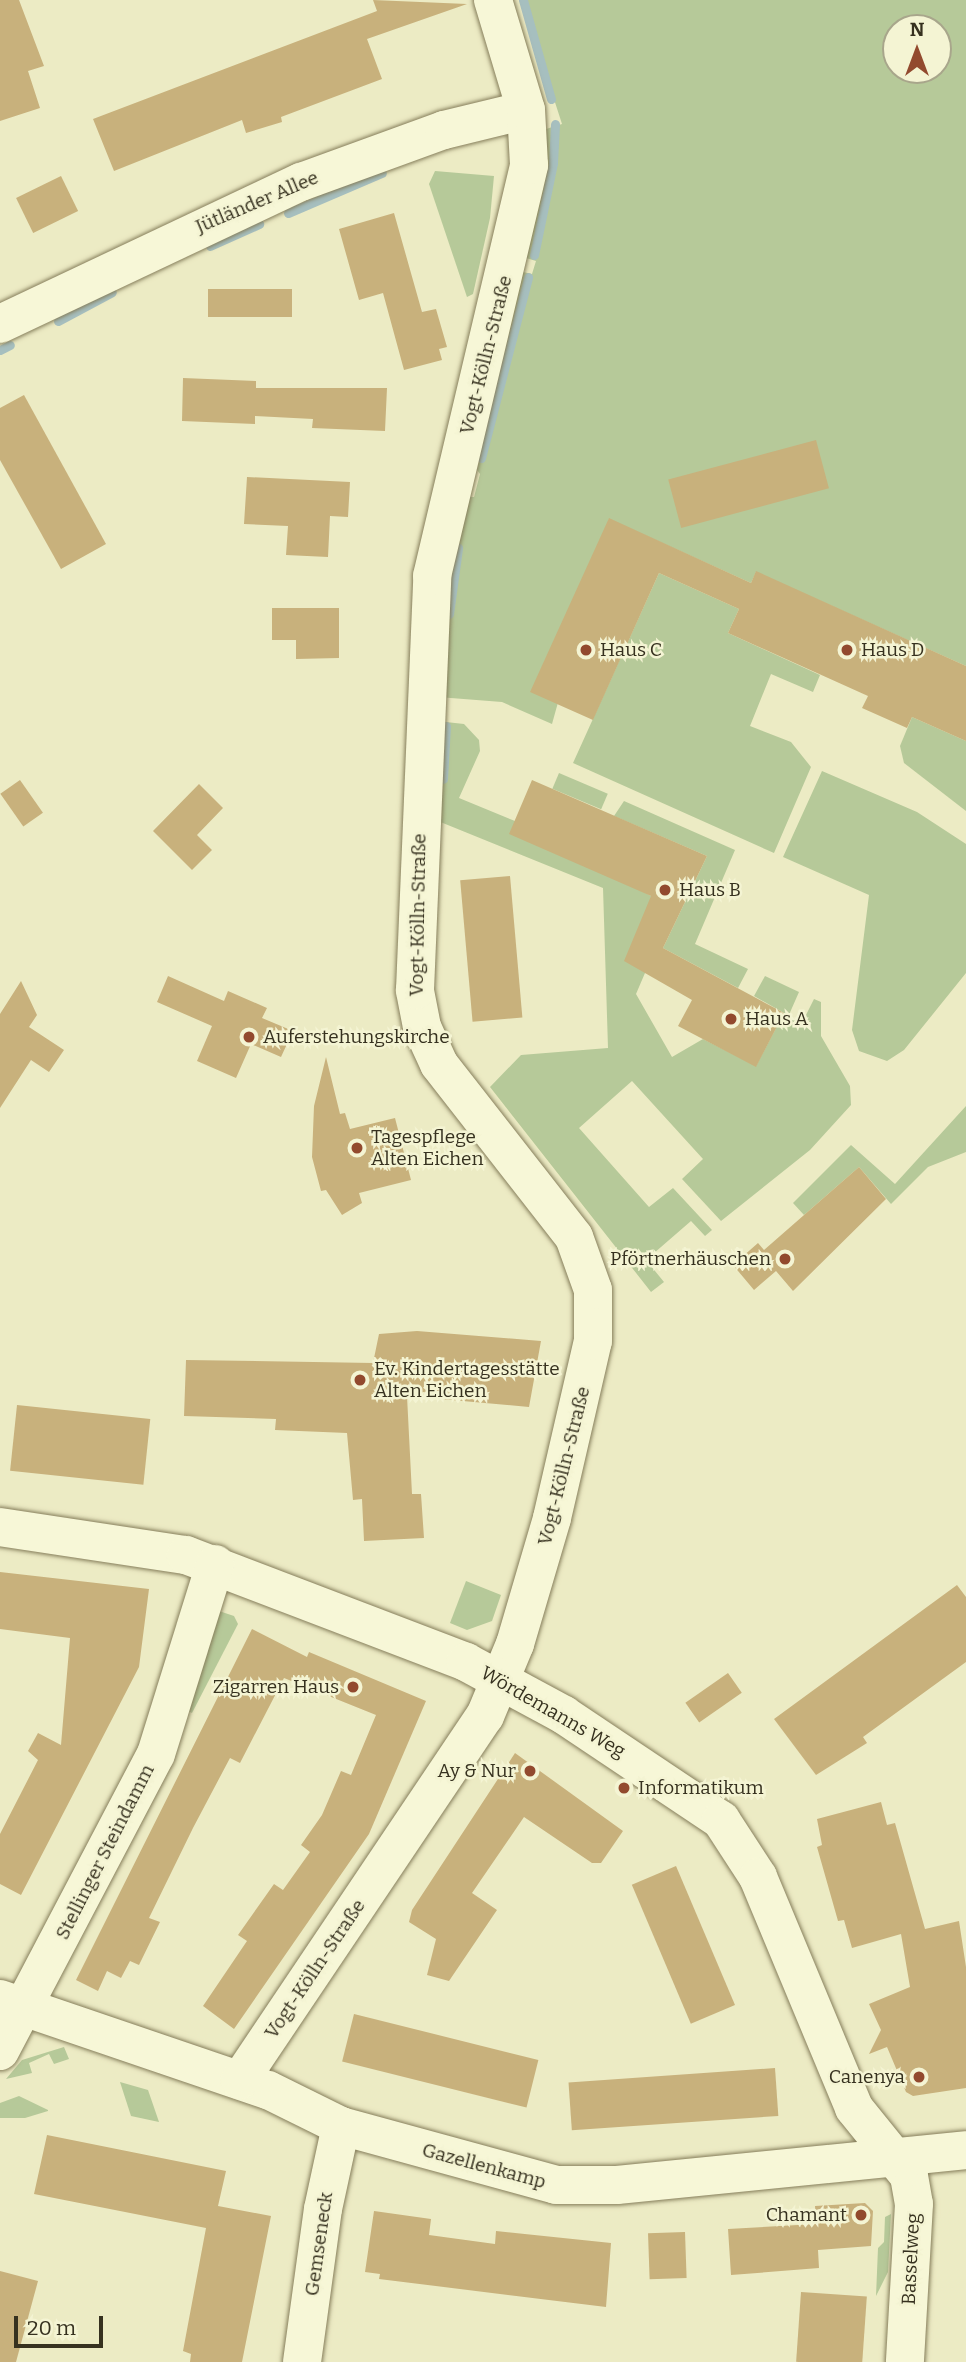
<!DOCTYPE html>
<html>
<head>
<meta charset="utf-8">
<style>
  body { margin:0 }
  #map { position:relative; width:966px; height:2362px; overflow:hidden; background:#ecebc4; font-family:Bitter,serif }
  div>[style] { position:absolute }
  [style*='--x'] { left:calc(var(--x)*1px); top:calc(var(--y)*1px); width:calc(var(--w)*1px); rotate:calc(var(--a)*1deg) }
  .green>* { inset:0; background:#b6c999; transform-origin:0 0 }
  .stream>* { height:9px; margin:-4.5px; padding:0 4.5px; transform-origin:4.5px; border-radius:4.5px; background:#a6bfbf }
  .building>* { inset:0; background:#c8b17c; transform-origin:0 0 }
  .roads { filter:drop-shadow(0 0 2px #867e5b) drop-shadow(0 0 2px #867e5b) }
  .minor>* { height:38px; margin:-19px; padding:0 19px; transform-origin:19px; border-radius:19px; background:#f7f7d7 }
  .dots>* { width:19px; height:19px; translate:-50% -50%; box-sizing:border-box; border:4px solid #f4f4d3; border-radius:50% }
  span { translate:-50% -50%; white-space:nowrap; text-align:center; line-height:1.15; -webkit-text-stroke:5px #f4f4d3; paint-order:stroke }
  .street-label { font-size:19px; color:#36311f }
  .poi-label { font-size:19px; color:#36311f }
  .left { translate:0 -50%; text-align:left }
  .right { translate:-100% -50%; text-align:right }
  .north { position:absolute; left:882px; top:14px; width:70px; height:70px; box-sizing:border-box; background:#f4f4d3; border:2px solid #a8a68b; border-radius:50%; rotate:0deg; font-size:19px; font-weight:700; line-height:28px; text-align:center; color:#36311f }
  .north::after { content:''; display:block; margin:auto; width:24px; height:32px; background:#924a2e; clip-path:polygon(50% 0,100% 100%,50% 72%,0 100%) }
  .scale { position:absolute; left:14px; top:2316px; width:89px; height:32px; box-sizing:border-box; border:4px solid #36311f; border-top:0; padding-left:9px; font-size:21px; line-height:24px; white-space:nowrap; color:#36311f; -webkit-text-stroke:5px #f4f4d3; paint-order:stroke }
</style>
</head>
<body>
<div id="map">
  <div class="green">
    <div style="clip-path:polygon(evenodd,522px 0,966px 0,966px 666px,756px 572px,751px 583px,609px 519px,552px 724px,502px 702px,438px 697px,446px 593px,469px 497px,474px 497px,480px 474px,477px 470px,523px 272px,532px 274px,536px 261px,526px 258px,542px 193px,543px 130px,562px 124px,522px 0,896px 28px,938px 28px,938px 70px,896px 70px,896px 28px)"></div>
    <div style="clip-path:polygon(435px 171px,494px 176px,490px 218px,473px 294px,467px 297px,429px 184px)"></div>
    <div style="clip-path:polygon(659px 573px,739px 609px,728px 633px,820px 675px,813px 692px,771px 674px,750px 726px,791px 742px,811px 767px,774px 853px,573px 763px)"></div>
    <div style="clip-path:polygon(912px 717px,966px 741px,966px 811px,904px 763px,900px 746px)"></div>
    <div style="clip-path:polygon(437px 721px,464px 724px,479px 740px,480px 751px,459px 798px,515px 821px,651px 896px,645px 973px,636px 994px,672px 1057px,703px 1039px,756px 1066px,784px 1013px,754px 996px,765px 976px,799px 992px,788px 1017px,802px 1023px,814px 999px,821px 1002px,821px 1036px,850px 1086px,851px 1105px,810px 1150px,721px 1221px,682px 1179px,703px 1159px,632px 1081px,579px 1128px,649px 1207px,673px 1188px,712px 1230px,705px 1236px,691px 1221px,646px 1260px,664px 1282px,651px 1292px,490px 1087px,521px 1055px,608px 1048px,603px 888px,433px 819px)"></div>
    <div style="clip-path:polygon(822px 771px,917px 812px,966px 844px,966px 973px,904px 1050px,887px 1061px,859px 1051px,852px 1030px,869px 895px,783px 857px)"></div>
    <div style="left:559px;top:773px;width:53px;height:17px;rotate:23deg"></div>
    <div style="clip-path:polygon(624px 801px,735px 850px,695px 944px,748px 969px,738px 988px,663px 948px,707px 856px,614px 816px)"></div>
    <div style="clip-path:polygon(966px 1106px,966px 1152px,928px 1167px,891px 1204px,859px 1167px,804px 1215px,793px 1203px,851px 1145px,895px 1184px)"></div>
    <div style="clip-path:polygon(466px 1581px,501px 1595px,492px 1621px,467px 1630px,450px 1623px)"></div>
    <div style="clip-path:polygon(216px 1610px,234px 1616px,238px 1624px,192px 1713px,186px 1710px)"></div>
    <div style="clip-path:polygon(64px 2047px,69px 2059px,54px 2064px,49px 2054px,29px 2063px,32px 2073px,6px 2079px,22px 2060px)"></div>
    <div style="clip-path:polygon(120px 2082px,148px 2090px,159px 2122px,131px 2116px)"></div>
    <div style="clip-path:polygon(19px 2096px,48px 2110px,48px 2111px,25px 2118px,0 2118px,0 2103px)"></div>
    <div style="clip-path:polygon(891px 2214px,888px 2272px,876px 2296px,878px 2248px,884px 2242px,885px 2217px)"></div>
  </div>
  <div class="stream">
    <div style="--x:523;--y:0;--w:103;--a:74.2"></div>
    <div style="--x:288;--y:213;--w:102;--a:-23.1"></div>
    <div style="--x:210;--y:246;--w:54;--a:-24.2"></div>
    <div style="--x:534;--y:255;--w:94;--a:-78.3"></div>
    <div style="--x:553;--y:163;--w:39;--a:-87"></div>
    <div style="--x:58;--y:321;--w:61;--a:-28.2"></div>
    <div style="--x:0;--y:350;--w:11;--a:-27"></div>
    <div style="--x:481;--y:458;--w:187;--a:-75.4"></div>
    <div style="--x:449;--y:614;--w:67;--a:-82.2"></div>
    <div style="--x:443;--y:779;--w:53;--a:-86.8"></div>
  </div>
  <div class="building">
    <div style="clip-path:polygon(0 0,19px 0,44px 66px,28px 71px,40px 108px,0 121px)"></div>
    <div style="clip-path:polygon(373px 0,467px 4px,367px 39px,382px 79px,281px 117px,282px 122px,246px 133px,242px 120px,114px 171px,93px 119px,377px 11px)"></div>
    <div style="left:61px;top:176px;width:39px;height:50px;rotate:64deg"></div>
    <div style="clip-path:polygon(394px 213px,422px 312px,436px 309px,447px 347px,439px 349px,442px 360px,404px 370px,383px 293px,359px 300px,339px 229px)"></div>
    <div style="left:208px;top:289px;width:84px;height:28px"></div>
    <div style="clip-path:polygon(183px 378px,256px 381px,256px 388px,387px 388px,385px 431px,312px 428px,313px 419px,255px 416px,255px 424px,182px 421px)"></div>
    <div style="clip-path:polygon(24px 395px,106px 544px,61px 569px,0 460px,0 408px)"></div>
    <div style="left:816px;top:440px;width:50px;height:153px;rotate:75deg"></div>
    <div style="clip-path:polygon(247px 477px,350px 482px,348px 517px,330px 516px,328px 557px,286px 555px,288px 526px,244px 524px)"></div>
    <div style="clip-path:polygon(609px 518px,751px 583px,756px 571px,966px 666px,966px 741px,912px 717px,907px 728px,862px 708px,868px 696px,728px 633px,739px 609px,659px 573px,593px 720px,530px 692px)"></div>
    <div style="clip-path:polygon(272px 608px,339px 608px,339px 658px,296px 659px,296px 640px,272px 640px)"></div>
    <div style="left:20px;top:780px;width:40px;height:24px;rotate:55deg"></div>
    <div style="clip-path:polygon(532px 780px,707px 856px,663px 948px,784px 1013px,756px 1067px,678px 1026px,692px 1000px,624px 961px,651px 896px,509px 834px)"></div>
    <div style="clip-path:polygon(199px 784px,223px 808px,197px 835px,212px 850px,192px 870px,153px 831px)"></div>
    <div style="left:510px;top:876px;width:142px;height:50px;rotate:85deg"></div>
    <div style="clip-path:polygon(168px 976px,224px 1001px,228px 991px,267px 1008px,262px 1018px,293px 1031px,281px 1057px,251px 1044px,236px 1078px,197px 1061px,212px 1026px,157px 1002px)"></div>
    <div style="clip-path:polygon(21px 981px,37px 1015px,29px 1027px,64px 1050px,49px 1072px,31px 1060px,0 1108px,0 1014px)"></div>
    <div style="clip-path:polygon(326px 1057px,340px 1114px,345px 1113px,350px 1129px,395px 1118px,411px 1180px,359px 1193px,362px 1203px,342px 1215px,326px 1190px,321px 1191px,312px 1157px,314px 1106px)"></div>
    <div style="clip-path:polygon(859px 1167px,886px 1199px,793px 1291px,776px 1271px,754px 1290px,733px 1265px,758px 1243px,764px 1250px)"></div>
    <div style="clip-path:polygon(417px 1331px,541px 1341px,529px 1407px,407px 1396px,412px 1494px,421px 1494px,424px 1538px,364px 1541px,362px 1499px,353px 1500px,347px 1433px,275px 1430px,276px 1419px,184px 1416px,186px 1360px,373px 1363px,379px 1334px)"></div>
    <div style="left:17px;top:1405px;width:134px;height:66px;rotate:6deg"></div>
    <div style="clip-path:polygon(0 1572px,149px 1589px,139px 1667px,21px 1895px,0 1884px,0 1834px,38px 1760px,28px 1751px,38px 1733px,61px 1745px,70px 1638px,0 1629px)"></div>
    <div style="clip-path:polygon(957px 1585px,966px 1597px,966px 1662px,863px 1737px,867px 1743px,816px 1775px,774px 1719px)"></div>
    <div style="clip-path:polygon(252px 1629px,307px 1657px,309px 1652px,426px 1701px,369px 1834px,234px 2029px,203px 2006px,247px 1941px,238px 1935px,274px 1884px,283px 1890px,310px 1852px,301px 1845px,322px 1815px,341px 1771px,351px 1775px,376px 1715px,284px 1678px,240px 1763px,230px 1758px,193px 1828px,149px 1918px,160px 1922px,139px 1965px,130px 1961px,121px 1978px,107px 1971px,98px 1991px,76px 1980px)"></div>
    <div style="left:728px;top:1673px;width:24px;height:52px;rotate:55deg"></div>
    <div style="clip-path:polygon(515px 1753px,623px 1831px,601px 1863px,592px 1863px,524px 1817px,472px 1893px,497px 1910px,449px 1981px,427px 1975px,436px 1939px,409px 1922px,412px 1910px)"></div>
    <div style="clip-path:polygon(881px 1802px,887px 1825px,895px 1823px,925px 1929px,959px 1921px,966px 1967px,966px 2088px,913px 2096px,906px 2092px,887px 2047px,869px 2054px,881px 2030px,869px 2004px,910px 1987px,901px 1934px,852px 1948px,844px 1920px,838px 1921px,817px 1847px,822px 1845px,817px 1819px)"></div>
    <div style="left:676px;top:1866px;width:151px;height:48px;rotate:67deg"></div>
    <div style="left:354px;top:2014px;width:190px;height:49px;rotate:14deg"></div>
    <div style="left:775px;top:2068px;width:48px;height:207px;rotate:86deg"></div>
    <div style="clip-path:polygon(47px 2135px,226px 2171px,218px 2206px,271px 2216px,242px 2362px,190px 2362px,191px 2354px,183px 2351px,206px 2228px,34px 2194px)"></div>
    <div style="clip-path:polygon(865px 2203px,873px 2211px,871px 2246px,818px 2250px,819px 2268px,731px 2275px,728px 2229px,816px 2224px,815px 2206px)"></div>
    <div style="clip-path:polygon(374px 2211px,431px 2219px,429px 2235px,495px 2244px,496px 2231px,611px 2243px,606px 2307px,379px 2279px,380px 2274px,365px 2272px)"></div>
    <div style="left:685px;top:2232px;width:46px;height:37px;rotate:88deg"></div>
    <div style="clip-path:polygon(0 2271px,38px 2281px,16px 2362px,0 2362px)"></div>
    <div style="left:801px;top:2292px;width:66px;height:70px;rotate:4deg"></div>
  </div>
  <div class="roads">
    <div class="minor">
      <div style="--x:0;--y:324;--w:333;--a:-25.3"></div>
      <div style="--x:301;--y:182;--w:152;--a:-20"></div>
      <div style="--x:444;--y:130;--w:84;--a:-13.7"></div>
      <div style="--x:0;--y:1527;--w:188;--a:8.6"></div>
      <div style="--x:186;--y:1555;--w:300;--a:20.9"></div>
      <div style="--x:466;--y:1662;--w:111;--a:28.4"></div>
      <div style="--x:564;--y:1715;--w:189;--a:33.8"></div>
      <div style="--x:721;--y:1820;--w:68;--a:57"></div>
      <div style="--x:758;--y:1877;--w:250;--a:67.4"></div>
      <div style="--x:854;--y:2108;--w:87;--a:51"></div>
      <div style="--x:909;--y:2176;--w:28;--a:80"></div>
      <div style="--x:914;--y:2204;--w:158;--a:93.3"></div>
      <div style="--x:0;--y:1999;--w:283;--a:18.8"></div>
      <div style="--x:268;--y:2090;--w:81;--a:26.3"></div>
      <div style="--x:341;--y:2126;--w:223;--a:15.3"></div>
      <div style="--x:556;--y:2185;--w:61;--a:0"></div>
      <div style="--x:617;--y:2185;--w:351;--a:-5.7"></div>
      <div style="--x:0;--y:2051;--w:335;--a:-62.3"></div>
      <div style="--x:156;--y:1754;--w:199;--a:-72.7"></div>
      <div style="--x:240;--y:2080;--w:439;--a:-56.1"></div>
      <div style="--x:485;--y:1716;--w:78;--a:-67.4"></div>
      <div style="--x:515;--y:1644;--w:131;--a:-73.6"></div>
      <div style="--x:552;--y:1518;--w:182;--a:-77"></div>
      <div style="--x:593;--y:1341;--w:51;--a:-90"></div>
      <div style="--x:593;--y:1290;--w:56;--a:-109.7"></div>
      <div style="--x:574;--y:1237;--w:219;--a:-128"></div>
      <div style="--x:439;--y:1064;--w:41;--a:-114.7"></div>
      <div style="--x:422;--y:1027;--w:38;--a:-101"></div>
      <div style="--x:415;--y:990;--w:414;--a:-87.6"></div>
      <div style="--x:432;--y:576;--w:422;--a:-76.7"></div>
      <div style="--x:529;--y:165;--w:55;--a:-93.1"></div>
      <div style="--x:526;--y:110;--w:115;--a:-106.7"></div>
      <div style="--x:302;--y:2362;--w:154;--a:-82.2"></div>
      <div style="--x:323;--y:2209;--w:85;--a:-77.8"></div>
    </div>
  </div>
  <div class="dots">
    <div style="left:586px;top:650px;background:#924a2e"></div>
    <div style="left:847px;top:650px;background:#924a2e"></div>
    <div style="left:665px;top:890px;background:#924a2e"></div>
    <div style="left:731px;top:1019px;background:#924a2e"></div>
    <div style="left:249px;top:1037px;background:#924a2e"></div>
    <div style="left:357px;top:1148px;background:#924a2e"></div>
    <div style="left:785px;top:1259px;background:#924a2e"></div>
    <div style="left:360px;top:1380px;background:#924a2e"></div>
    <div style="left:353px;top:1687px;background:#924a2e"></div>
    <div style="left:530px;top:1771px;background:#924a2e"></div>
    <div style="left:624px;top:1788px;background:#924a2e"></div>
    <div style="left:919px;top:2077px;background:#924a2e"></div>
    <div style="left:861px;top:2215px;background:#924a2e"></div>
  </div>
  <div class="street-label">
    <span style="left:257px;top:202px;rotate:-23deg">Jütländer Allee</span>
    <span style="left:486px;top:355px;rotate:-76deg">Vogt-Kölln-Straße</span>
    <span style="left:418px;top:915px;rotate:-89deg">Vogt-Kölln-Straße</span>
    <span style="left:564px;top:1466px;rotate:-76deg">Vogt-Kölln-Straße</span>
    <span style="left:553px;top:1712px;rotate:30deg">Wördemanns Weg</span>
    <span style="left:105px;top:1852px;rotate:-63deg">Stellinger Steindamm</span>
    <span style="left:315px;top:1969px;rotate:-56deg">Vogt-Kölln-Straße</span>
    <span style="left:484px;top:2166px;rotate:15deg">Gazellenkamp</span>
    <span style="left:319px;top:2244px;rotate:-82deg">Gemseneck</span>
    <span style="left:911px;top:2259px;rotate:-87deg">Basselweg</span>
  </div>
  <div class="poi-label">
    <span class="left" style="left:600px;top:650px">Haus C</span>
    <span class="left" style="left:861px;top:650px">Haus D</span>
    <span class="left" style="left:679px;top:890px">Haus B</span>
    <span class="left" style="left:745px;top:1019px">Haus A</span>
    <span class="left" style="left:263px;top:1037px">Auferstehungskirche</span>
    <span class="left" style="left:371px;top:1148px">Tagespflege<br>Alten Eichen</span>
    <span class="right" style="left:771px;top:1259px">Pförtnerhäuschen</span>
    <span class="left" style="left:374px;top:1380px">Ev. Kindertagesstätte<br>Alten Eichen</span>
    <span class="right" style="left:339px;top:1687px">Zigarren Haus</span>
    <span class="right" style="left:516px;top:1771px">Ay &amp; Nur</span>
    <span class="left" style="left:638px;top:1788px">Informatikum</span>
    <span class="right" style="left:905px;top:2077px">Canenya</span>
    <span class="right" style="left:847px;top:2215px">Chamant</span>
  </div>
  <div class="north">N</div>
  <div class="scale">20 m</div>
</div>
</body>
</html>
